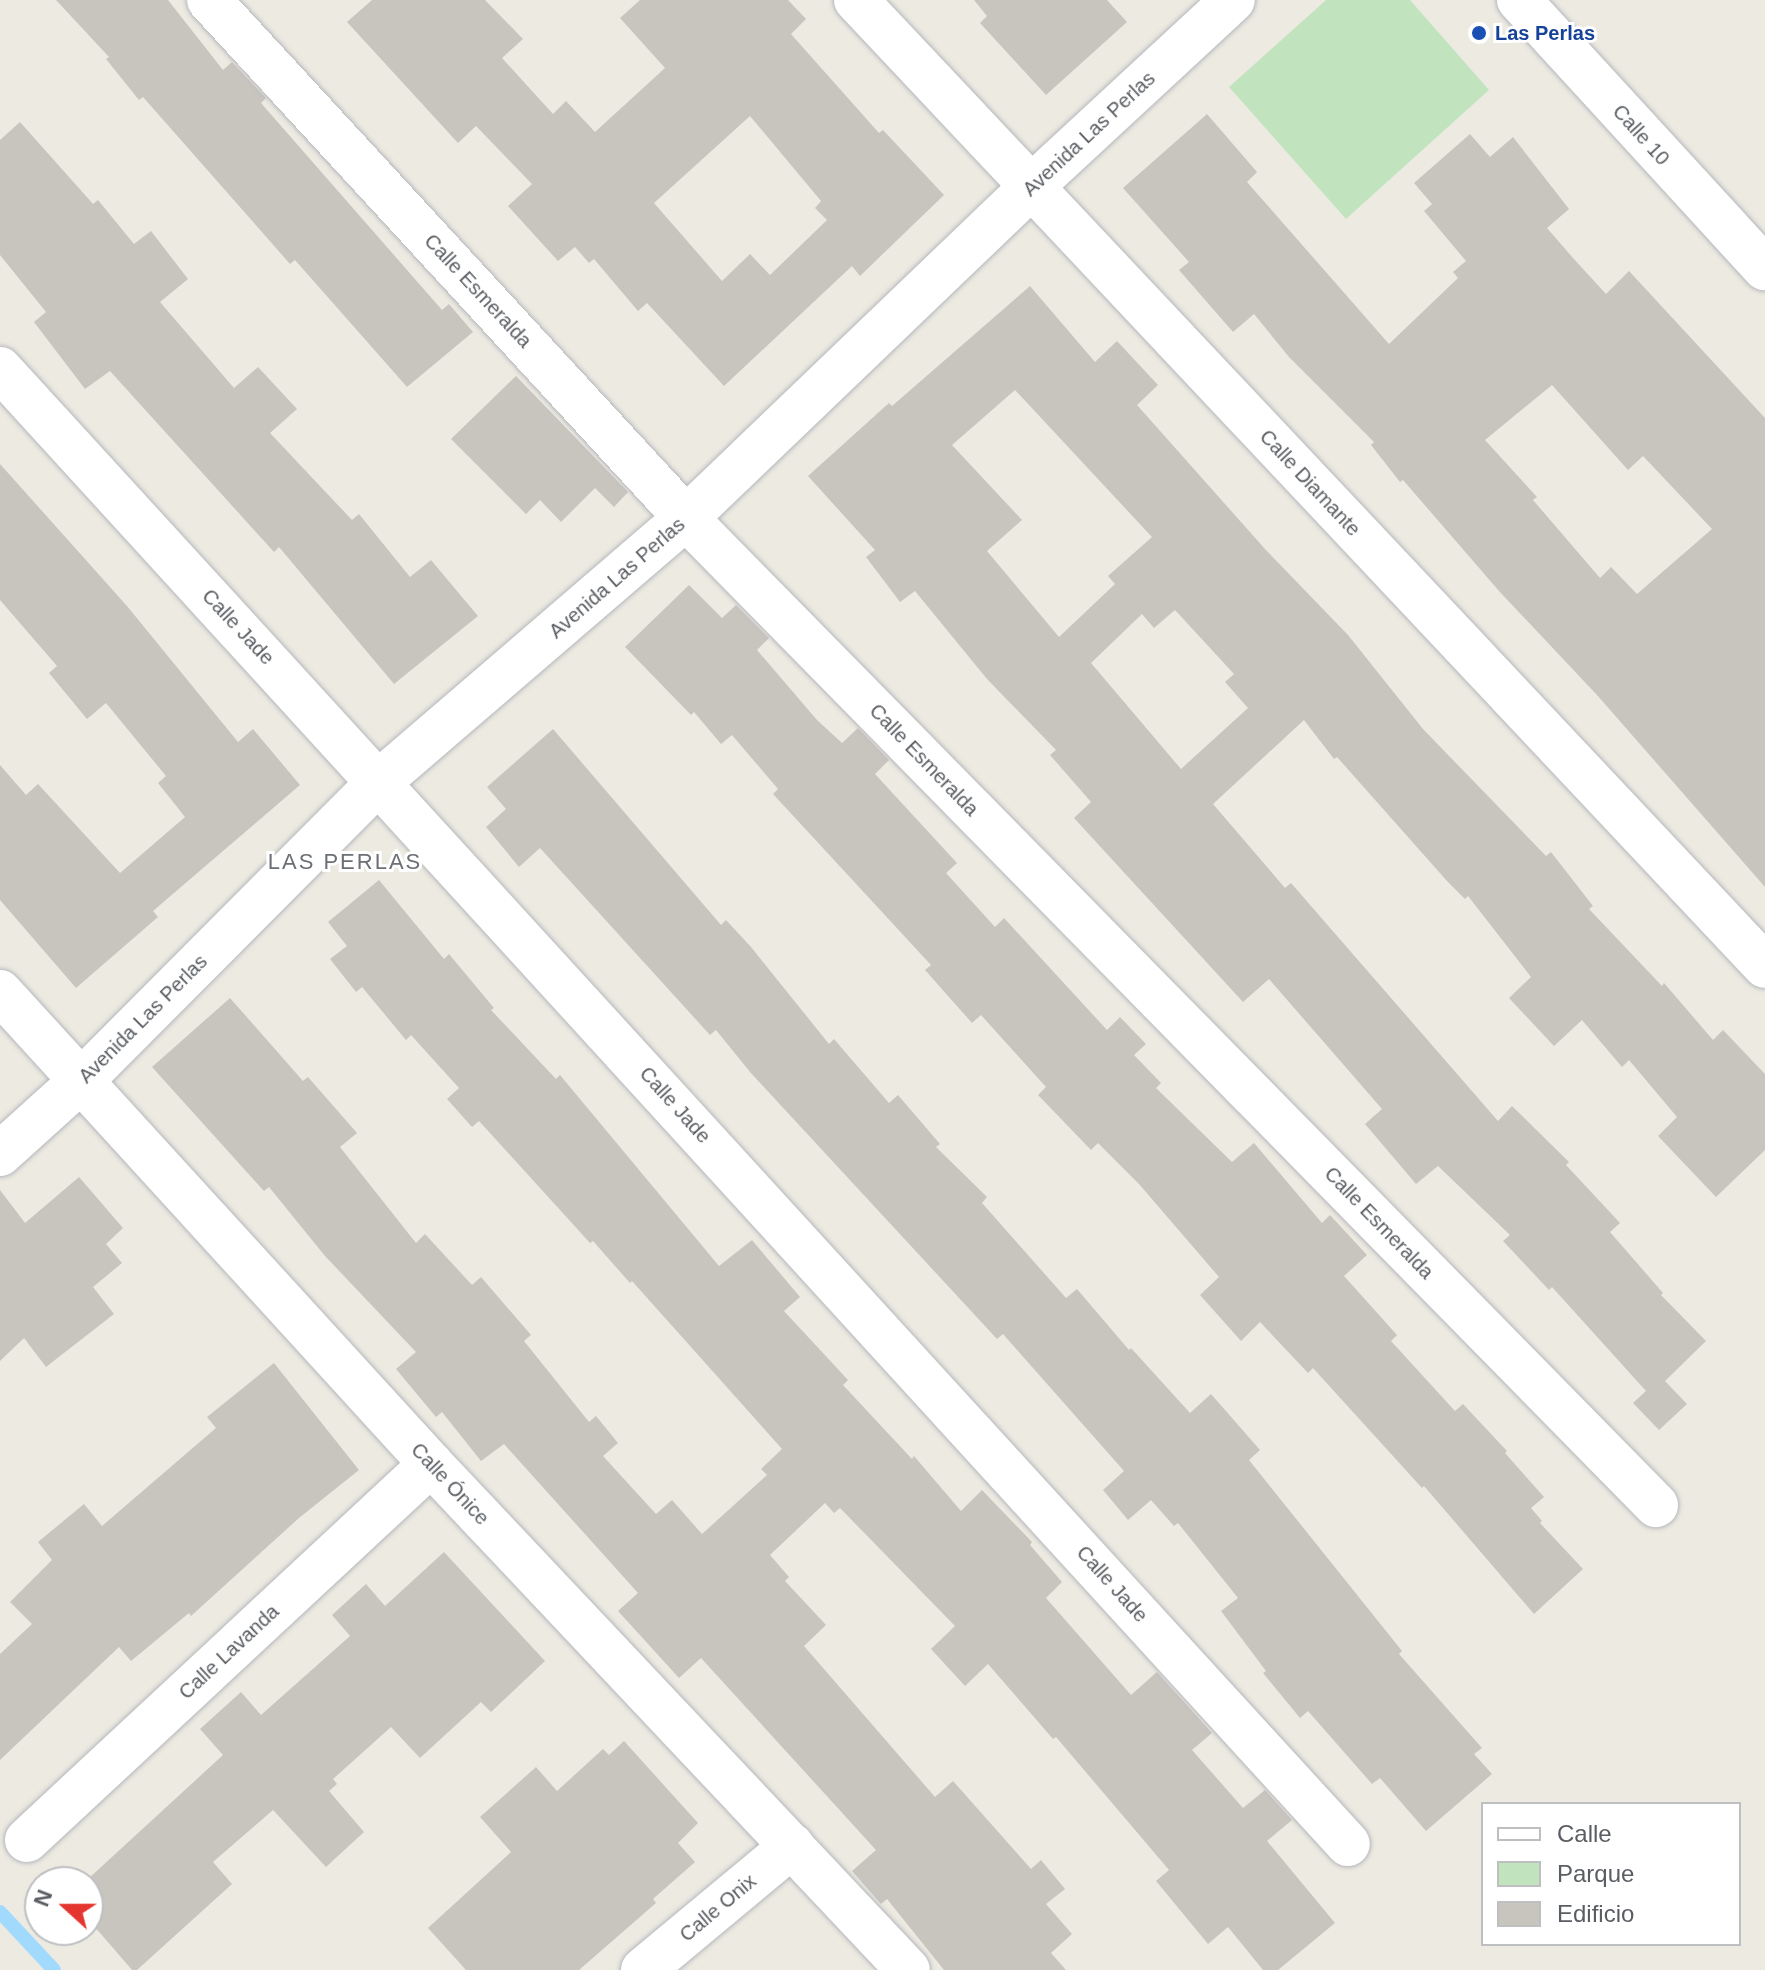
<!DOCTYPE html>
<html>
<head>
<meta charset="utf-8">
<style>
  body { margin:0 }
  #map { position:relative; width:1765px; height:1970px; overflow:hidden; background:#edeae2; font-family:Arial,sans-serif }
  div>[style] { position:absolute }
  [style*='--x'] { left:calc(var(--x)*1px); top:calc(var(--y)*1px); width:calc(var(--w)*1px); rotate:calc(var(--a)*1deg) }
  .green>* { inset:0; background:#c1e4bf }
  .stream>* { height:14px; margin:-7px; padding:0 7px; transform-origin:7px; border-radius:7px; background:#a2dafd }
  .building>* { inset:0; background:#c8c5bf }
  .roads { filter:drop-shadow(0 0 2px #b5b8bc) drop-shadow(0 0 2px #b5b8bc) }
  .street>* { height:44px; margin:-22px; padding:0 22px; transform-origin:22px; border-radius:22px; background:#fff }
  .secondary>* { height:44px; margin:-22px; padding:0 22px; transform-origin:22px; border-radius:22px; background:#fff }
  .dots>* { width:22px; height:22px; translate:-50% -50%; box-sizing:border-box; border:4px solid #fff; border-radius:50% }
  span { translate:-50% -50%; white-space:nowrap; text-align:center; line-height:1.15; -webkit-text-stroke:6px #fff; paint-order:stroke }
  .transit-label { font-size:20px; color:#164399; font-weight:700 }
  .left { translate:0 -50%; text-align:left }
  .street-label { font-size:20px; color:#5a5e63 }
  .neighbourhood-label { font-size:22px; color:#6b7075; letter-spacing:2px }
  .legend { position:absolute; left:1481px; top:1802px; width:260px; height:144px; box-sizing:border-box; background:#fff; border:2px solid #bdbfc1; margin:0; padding:10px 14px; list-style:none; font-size:24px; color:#5a5e63 }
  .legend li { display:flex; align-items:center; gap:16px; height:40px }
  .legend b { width:40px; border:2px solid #bdbfc1 }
  .north { position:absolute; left:24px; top:1866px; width:80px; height:80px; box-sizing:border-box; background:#fff; border:2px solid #bdbfc1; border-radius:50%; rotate:291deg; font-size:22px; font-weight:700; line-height:32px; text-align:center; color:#5a5e63 }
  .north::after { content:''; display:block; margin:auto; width:28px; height:36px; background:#e53530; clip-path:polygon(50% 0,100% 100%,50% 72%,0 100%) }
</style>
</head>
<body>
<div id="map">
  <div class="green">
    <div style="clip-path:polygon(1326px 0,1410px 0,1489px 90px,1346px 219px,1229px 87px)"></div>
  </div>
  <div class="stream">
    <div style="--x:0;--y:1912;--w:79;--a:47"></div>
  </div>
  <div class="building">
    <div style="clip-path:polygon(56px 0,168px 0,223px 70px,232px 62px,266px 98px,261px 103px,442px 310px,449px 304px,473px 332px,407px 387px,295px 260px,290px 264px,143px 97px,139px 100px,106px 59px,109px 57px)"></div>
    <div style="clip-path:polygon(evenodd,372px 0,485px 0,523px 39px,502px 58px,553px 114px,566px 101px,595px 132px,665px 68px,620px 18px,640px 0,788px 0,806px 19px,791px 34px,879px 133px,883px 130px,944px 195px,860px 276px,852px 266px,724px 386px,647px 303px,638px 311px,594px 259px,589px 263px,575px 247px,558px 261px,508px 206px,532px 184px,476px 126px,458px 143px,347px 22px,372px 0,750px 116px,821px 201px,815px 208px,827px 220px,770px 275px,750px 254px,722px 281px,654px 203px,750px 116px)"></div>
    <div style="clip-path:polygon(974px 0,1107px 0,1127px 22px,1046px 95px,980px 23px,987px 16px)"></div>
    <div style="clip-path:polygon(evenodd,1207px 114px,1257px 172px,1247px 182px,1389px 344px,1458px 278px,1453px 272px,1466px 261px,1424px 211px,1432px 204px,1414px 183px,1470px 134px,1490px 157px,1513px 137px,1569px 209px,1547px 228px,1573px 258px,1606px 294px,1629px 271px,1765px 418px,1765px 887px,1597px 695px,1499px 591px,1403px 480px,1400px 482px,1371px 445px,1374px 442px,1289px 357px,1254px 314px,1233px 332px,1179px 270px,1189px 262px,1123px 188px,1207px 114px,1552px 385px,1628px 470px,1643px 456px,1712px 529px,1637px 594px,1611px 567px,1600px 578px,1533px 500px,1537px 497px,1485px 440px,1552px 385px)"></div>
    <div style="clip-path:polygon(20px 122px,93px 204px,98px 200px,134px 244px,151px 231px,188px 279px,160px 302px,234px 388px,258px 367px,297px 409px,270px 433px,352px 520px,359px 514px,410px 577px,431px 560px,478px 616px,394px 684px,279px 547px,274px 552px,110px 371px,85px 389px,34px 322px,46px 312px,0 255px,0 140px)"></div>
    <div style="clip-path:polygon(evenodd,1030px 286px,1095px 362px,1117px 341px,1158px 385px,1137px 405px,1265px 549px,1348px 635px,1423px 729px,1546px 856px,1551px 852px,1593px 906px,1589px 909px,1662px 986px,1664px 983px,1713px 1040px,1723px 1030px,1765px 1074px,1765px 1150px,1716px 1197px,1658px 1136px,1677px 1117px,1629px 1060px,1622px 1067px,1582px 1020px,1554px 1046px,1509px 998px,1531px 977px,1468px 896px,1465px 899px,1447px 881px,1337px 757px,1334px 759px,1304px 720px,1213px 804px,1285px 888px,1291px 883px,1498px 1121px,1512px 1106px,1569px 1162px,1566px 1165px,1620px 1223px,1610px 1232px,1663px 1293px,1661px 1295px,1706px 1341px,1665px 1381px,1687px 1404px,1659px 1430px,1633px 1403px,1646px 1391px,1552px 1287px,1549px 1290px,1503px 1241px,1510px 1235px,1438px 1166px,1416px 1184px,1365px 1124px,1382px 1109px,1269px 979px,1243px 1002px,1074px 818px,1091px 802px,1050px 755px,1056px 750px,987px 679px,915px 591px,900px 602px,866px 557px,875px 550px,808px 476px,889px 403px,892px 406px,1030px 286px,1015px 390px,1152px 537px,1108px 576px,1115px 584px,1059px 637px,987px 551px,1022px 520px,952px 445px,1015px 390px,1030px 286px,1175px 610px,1234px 674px,1225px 682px,1248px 708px,1181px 769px,1091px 663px,1142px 614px,1154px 628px,1175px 610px)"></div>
    <div style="clip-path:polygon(516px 376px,628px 492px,614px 507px,595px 488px,561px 522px,540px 500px,526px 514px,451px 439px)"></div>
    <div style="clip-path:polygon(0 464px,127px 606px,238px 742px,253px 729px,300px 785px,153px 911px,158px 917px,76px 988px,0 900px,0 765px,26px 795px,38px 784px,120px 873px,185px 817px,158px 783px,166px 776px,106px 703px,87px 719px,49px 673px,57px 666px,0 600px)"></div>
    <div style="clip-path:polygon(689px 585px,722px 618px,736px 605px,769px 638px,757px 650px,817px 720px,842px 743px,858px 728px,889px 760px,875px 774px,957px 863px,946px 873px,995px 927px,1004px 918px,1107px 1030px,1120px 1017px,1146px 1044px,1134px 1055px,1161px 1083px,1156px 1088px,1232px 1162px,1254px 1143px,1322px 1223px,1330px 1215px,1367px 1255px,1344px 1276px,1397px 1335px,1391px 1341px,1455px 1411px,1463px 1404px,1507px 1451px,1505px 1453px,1544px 1497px,1531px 1508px,1542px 1521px,1540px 1523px,1583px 1569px,1534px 1614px,1424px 1486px,1422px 1488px,1313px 1368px,1308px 1373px,1260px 1322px,1241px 1341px,1200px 1295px,1219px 1277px,1139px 1184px,1098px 1143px,1091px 1150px,1038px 1095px,1046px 1087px,981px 1015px,972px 1023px,925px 970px,931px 965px,773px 794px,778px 789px,732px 735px,721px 744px,694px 712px,691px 715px,625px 647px)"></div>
    <div style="clip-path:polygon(553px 729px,721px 925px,726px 920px,751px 947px,829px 1044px,834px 1039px,889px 1103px,898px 1095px,940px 1144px,936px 1147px,987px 1197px,982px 1203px,1066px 1298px,1077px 1289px,1129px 1350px,1131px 1348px,1190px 1413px,1211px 1394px,1260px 1450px,1249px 1460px,1402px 1651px,1399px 1654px,1482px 1748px,1474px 1754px,1492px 1774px,1426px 1831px,1380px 1778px,1372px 1784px,1308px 1711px,1300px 1718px,1263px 1673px,1266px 1671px,1221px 1611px,1238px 1598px,1178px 1523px,1174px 1526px,1151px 1500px,1128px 1520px,1103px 1490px,1124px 1471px,1003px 1334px,997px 1339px,750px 1072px,716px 1030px,710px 1035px,540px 848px,519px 867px,486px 827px,506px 809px,487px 787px)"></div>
    <div style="clip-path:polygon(379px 880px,444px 959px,449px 954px,494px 1008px,491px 1010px,556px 1079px,560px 1075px,719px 1266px,752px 1240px,800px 1297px,784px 1311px,848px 1380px,843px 1385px,912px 1459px,914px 1456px,961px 1511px,982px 1490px,1032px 1542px,1030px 1545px,1062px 1582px,1046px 1598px,1131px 1695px,1157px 1672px,1212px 1733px,1192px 1750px,1243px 1808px,1265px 1790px,1292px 1820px,1267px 1841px,1335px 1923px,1278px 1970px,1263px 1970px,1228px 1927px,1208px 1944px,1156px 1881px,1169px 1870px,1056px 1737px,1053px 1739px,988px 1664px,965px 1686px,931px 1649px,955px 1626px,840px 1508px,834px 1513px,825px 1503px,770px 1555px,789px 1577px,785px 1581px,826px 1625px,804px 1646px,935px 1797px,953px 1781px,1031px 1869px,1041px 1860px,1065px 1889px,1046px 1904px,1072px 1934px,1051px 1953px,1066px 1970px,944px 1970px,887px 1899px,881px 1904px,852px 1871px,876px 1850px,701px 1658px,679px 1678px,618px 1611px,638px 1593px,504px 1444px,481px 1461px,442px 1412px,436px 1417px,396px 1369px,416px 1352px,325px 1256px,269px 1187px,264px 1191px,152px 1067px,230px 998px,303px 1081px,308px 1077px,357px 1133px,340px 1147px,416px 1243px,425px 1234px,472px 1285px,481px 1277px,531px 1335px,524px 1341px,589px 1422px,596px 1416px,618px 1443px,603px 1456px,656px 1514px,672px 1500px,702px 1534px,767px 1475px,761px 1469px,782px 1449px,632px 1281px,630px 1283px,593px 1241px,590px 1243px,479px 1121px,472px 1127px,447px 1099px,459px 1088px,411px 1035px,406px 1040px,362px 987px,356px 992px,330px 959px,347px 946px,328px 922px)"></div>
    <div style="clip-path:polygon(79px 1177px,123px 1228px,106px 1244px,122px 1263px,93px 1287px,114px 1314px,46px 1367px,24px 1338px,0 1361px,0 1190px,25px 1223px)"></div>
    <div style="clip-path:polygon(274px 1363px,359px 1470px,299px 1518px,191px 1616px,189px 1613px,131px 1661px,119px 1647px,0 1760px,0 1654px,32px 1624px,10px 1602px,52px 1560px,38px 1542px,84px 1504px,102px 1526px,216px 1428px,207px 1417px)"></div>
    <div style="clip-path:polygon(444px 1552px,545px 1661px,491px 1712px,481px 1702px,420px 1758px,391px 1727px,333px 1779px,337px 1784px,329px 1791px,364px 1832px,326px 1867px,273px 1810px,213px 1862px,232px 1884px,137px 1970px,132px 1970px,88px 1919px,88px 1879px,223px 1755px,200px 1729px,241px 1692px,261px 1715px,350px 1636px,332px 1615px,366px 1584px,385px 1606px)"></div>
    <div style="clip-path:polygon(624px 1741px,698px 1823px,678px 1843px,695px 1862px,653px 1899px,656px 1903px,579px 1970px,466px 1970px,428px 1928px,511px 1852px,480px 1817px,536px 1767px,557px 1791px,603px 1749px,609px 1755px)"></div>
  </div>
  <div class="roads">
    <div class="street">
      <div style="--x:209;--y:0;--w:704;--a:47.36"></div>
      <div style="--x:686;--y:518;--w:1384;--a:45.5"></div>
      <div style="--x:856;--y:0;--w:1326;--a:46.74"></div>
      <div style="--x:0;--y:369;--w:1998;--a:47.58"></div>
      <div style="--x:0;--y:992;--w:639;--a:47.6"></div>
      <div style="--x:431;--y:1464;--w:695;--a:46.69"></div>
      <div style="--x:0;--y:1154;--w:110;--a:-42.1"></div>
      <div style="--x:82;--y:1080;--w:422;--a:-45.1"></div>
      <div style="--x:380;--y:781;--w:403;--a:-40.7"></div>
      <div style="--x:686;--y:518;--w:478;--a:-43.8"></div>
      <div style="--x:1031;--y:187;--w:275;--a:-42.8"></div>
      <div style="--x:27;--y:1840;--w:552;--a:-42.94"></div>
      <div style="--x:643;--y:1970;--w:194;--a:-39.8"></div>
    </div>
    <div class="secondary">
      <div style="--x:1519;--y:0;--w:364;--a:47.5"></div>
    </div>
  </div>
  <div class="dots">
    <div style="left:1479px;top:33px;background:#1a4fb4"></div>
  </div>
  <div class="transit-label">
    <span class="left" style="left:1495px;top:33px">Las Perlas</span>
  </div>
  <div class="street-label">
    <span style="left:1089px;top:134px;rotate:-43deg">Avenida Las Perlas</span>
    <span style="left:1641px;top:135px;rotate:48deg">Calle 10</span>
    <span style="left:478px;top:291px;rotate:47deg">Calle Esmeralda</span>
    <span style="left:1310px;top:483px;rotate:47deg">Calle Diamante</span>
    <span style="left:617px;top:578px;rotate:-41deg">Avenida Las Perlas</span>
    <span style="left:238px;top:627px;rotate:47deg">Calle Jade</span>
    <span style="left:924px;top:760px;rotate:46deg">Calle Esmeralda</span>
    <span style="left:143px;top:1019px;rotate:-45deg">Avenida Las Perlas</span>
    <span style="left:675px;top:1105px;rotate:48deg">Calle Jade</span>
    <span style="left:1379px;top:1223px;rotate:46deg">Calle Esmeralda</span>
    <span style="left:450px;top:1484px;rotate:47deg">Calle Ónice</span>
    <span style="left:1112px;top:1584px;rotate:48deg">Calle Jade</span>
    <span style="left:229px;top:1652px;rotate:-43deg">Calle Lavanda</span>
    <span style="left:718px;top:1908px;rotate:-40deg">Calle Onix</span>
  </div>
  <div class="neighbourhood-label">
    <span style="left:345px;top:862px">LAS PERLAS</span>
  </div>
  <ul class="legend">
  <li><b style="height:10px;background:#fff"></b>Calle</li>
  <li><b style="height:22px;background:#c1e4bf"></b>Parque</li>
  <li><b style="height:22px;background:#c8c5bf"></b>Edificio</li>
  </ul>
  <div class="north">N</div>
</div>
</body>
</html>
